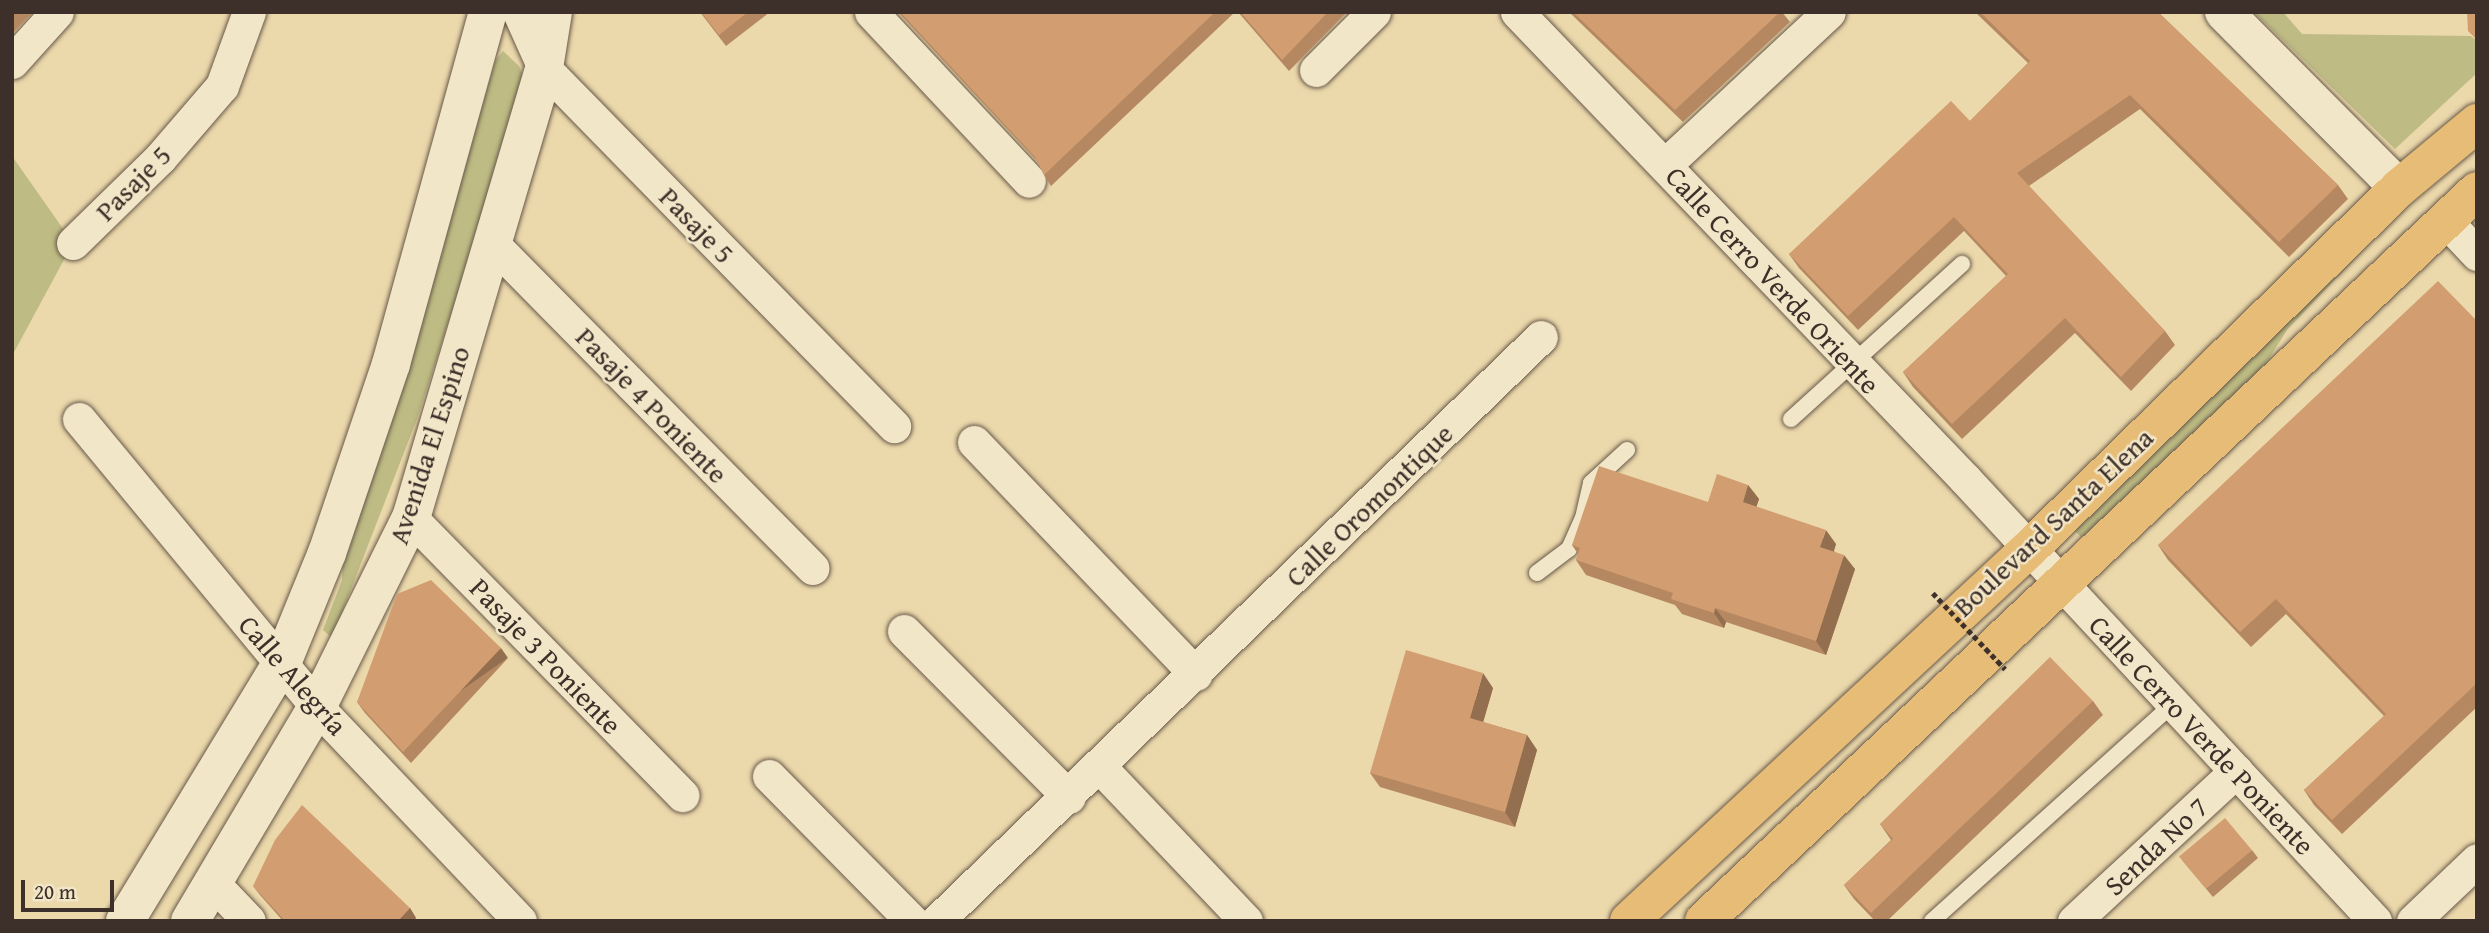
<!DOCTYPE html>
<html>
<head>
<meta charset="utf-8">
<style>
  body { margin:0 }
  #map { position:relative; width:2489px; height:933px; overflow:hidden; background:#ebd8ab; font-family:"Gentium Book Plus",serif }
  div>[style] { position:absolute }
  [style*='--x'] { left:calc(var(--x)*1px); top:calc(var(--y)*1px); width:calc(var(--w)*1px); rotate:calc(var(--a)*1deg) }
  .green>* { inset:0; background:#bebc84 }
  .roads { filter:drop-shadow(0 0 2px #68594a) drop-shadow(0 0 2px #68594a) }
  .service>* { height:16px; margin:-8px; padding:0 8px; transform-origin:8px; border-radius:8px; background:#f2e6c8 }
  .minor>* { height:33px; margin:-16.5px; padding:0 16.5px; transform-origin:16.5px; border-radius:16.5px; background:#f2e6c8 }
  .tertiary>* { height:38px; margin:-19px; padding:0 19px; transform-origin:19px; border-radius:19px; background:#f2e6c8 }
  .secondary>* { height:38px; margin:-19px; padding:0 19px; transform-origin:19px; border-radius:19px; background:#f2e6c8 }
  .primary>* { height:38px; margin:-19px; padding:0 19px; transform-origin:19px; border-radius:19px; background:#e6bc76 }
  .path-bridge>* { height:4.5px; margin-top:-2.25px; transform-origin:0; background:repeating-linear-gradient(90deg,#3d2f29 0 5px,transparent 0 8.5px) }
  .wall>* { inset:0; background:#b58861 }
  .shaded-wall>* { inset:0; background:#936f4f; transform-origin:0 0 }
  .building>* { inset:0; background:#d29e71; transform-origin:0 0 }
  span { translate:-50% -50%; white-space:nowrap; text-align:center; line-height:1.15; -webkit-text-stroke:5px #f2e6c8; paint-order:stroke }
  .street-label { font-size:28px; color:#3d2f29 }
  .frame { position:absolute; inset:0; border:14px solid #3d2f29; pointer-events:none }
  .scale { position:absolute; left:21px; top:880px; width:93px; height:32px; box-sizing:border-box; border:4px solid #3d2f29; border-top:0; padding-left:9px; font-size:21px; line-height:24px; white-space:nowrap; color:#3d2f29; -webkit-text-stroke:5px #f2e6c8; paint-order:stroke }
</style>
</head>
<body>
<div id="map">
  <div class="green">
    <div style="clip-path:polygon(2254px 12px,2283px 12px,2302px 34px,2471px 36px,2477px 41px,2477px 73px,2395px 149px)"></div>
    <div style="clip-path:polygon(503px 51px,519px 66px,526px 83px,417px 419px,332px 638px,323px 630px,342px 580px,343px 554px,416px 335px,495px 61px)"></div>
    <div style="clip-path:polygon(12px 156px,73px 243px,12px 356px)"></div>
    <div style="clip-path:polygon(2369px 244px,2287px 330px,2265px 365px,2082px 538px,2074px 530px)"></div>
  </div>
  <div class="roads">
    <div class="service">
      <div style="--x:1791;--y:419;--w:231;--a:-42.2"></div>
      <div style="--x:1537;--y:573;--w:40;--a:-37"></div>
      <div style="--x:1569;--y:549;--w:34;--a:-66"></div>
      <div style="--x:1583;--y:518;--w:36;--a:-77"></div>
      <div style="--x:1591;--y:483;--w:49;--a:-42.5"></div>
      <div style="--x:1932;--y:921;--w:324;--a:-42"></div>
    </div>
    <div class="minor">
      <div style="--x:519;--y:12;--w:61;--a:65.9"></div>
      <div style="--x:544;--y:68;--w:501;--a:45.65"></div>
      <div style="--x:871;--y:12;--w:231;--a:46.9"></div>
      <div style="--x:1517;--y:12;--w:647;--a:46.19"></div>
      <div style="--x:1965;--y:479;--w:603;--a:47.15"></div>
      <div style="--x:12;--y:62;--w:67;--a:-48"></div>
      <div style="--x:1316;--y:70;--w:82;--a:-45"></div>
      <div style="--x:1665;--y:165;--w:224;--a:-43"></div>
      <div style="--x:2445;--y:220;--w:47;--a:46.7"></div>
      <div style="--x:73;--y:243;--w:122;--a:-44.3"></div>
      <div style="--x:160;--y:158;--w:95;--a:-49.3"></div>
      <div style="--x:222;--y:86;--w:79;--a:-70"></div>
      <div style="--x:493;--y:244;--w:455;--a:45.4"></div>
      <div style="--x:79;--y:419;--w:374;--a:50.4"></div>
      <div style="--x:317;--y:707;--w:295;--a:46.5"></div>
      <div style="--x:974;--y:442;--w:321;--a:46.3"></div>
      <div style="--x:411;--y:518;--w:388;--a:45.6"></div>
      <div style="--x:904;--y:631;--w:234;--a:45.2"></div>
      <div style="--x:1100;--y:767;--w:212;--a:46.5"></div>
      <div style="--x:769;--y:776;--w:204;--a:45.4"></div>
      <div style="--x:213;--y:883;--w:52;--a:46.5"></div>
      <div style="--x:937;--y:921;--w:840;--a:-44.04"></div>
      <div style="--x:2074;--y:921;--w:221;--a:-42.8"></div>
      <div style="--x:2413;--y:921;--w:88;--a:-43.6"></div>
    </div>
    <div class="tertiary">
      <div style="--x:2224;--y:12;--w:248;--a:45.2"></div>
    </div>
    <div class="secondary">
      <div style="--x:125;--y:921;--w:302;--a:-58.7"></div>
      <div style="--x:282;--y:663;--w:119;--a:-67.8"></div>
      <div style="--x:327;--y:553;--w:200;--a:-71.3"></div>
      <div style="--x:391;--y:364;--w:365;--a:-74.6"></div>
      <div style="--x:190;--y:921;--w:249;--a:-59.3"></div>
      <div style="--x:317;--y:707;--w:211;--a:-63.6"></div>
      <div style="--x:411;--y:518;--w:469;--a:-73.5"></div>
      <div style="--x:544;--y:68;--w:57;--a:-80.9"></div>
    </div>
    <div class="primary">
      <div style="--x:1629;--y:921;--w:546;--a:-42.92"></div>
      <div style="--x:2029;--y:549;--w:517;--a:-44.29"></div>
      <div style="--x:2399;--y:188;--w:102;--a:-39.8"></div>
      <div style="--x:1704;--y:921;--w:1063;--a:-43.36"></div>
    </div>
  </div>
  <div class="path-bridge">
    <div style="--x:1933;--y:593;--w:105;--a:46.5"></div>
  </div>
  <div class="wall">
    <div style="clip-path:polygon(12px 12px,33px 12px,12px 34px)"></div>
    <div style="clip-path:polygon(700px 12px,770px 12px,726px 46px)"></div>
    <div style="clip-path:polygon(898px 12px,1235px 12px,1051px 186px,1044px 175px,1038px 162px)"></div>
    <div style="clip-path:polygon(1238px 12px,1347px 12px,1289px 71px)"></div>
    <div style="clip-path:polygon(1569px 12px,1782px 12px,1790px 22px,1683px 122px)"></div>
    <div style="clip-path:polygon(1975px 12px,2158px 12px,2338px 185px,2348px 199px,2289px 257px,2140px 109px,2029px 186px,2165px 331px,2175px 345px,2131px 391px,2075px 333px,1962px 439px,1913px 387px,1903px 372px,2006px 276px,1964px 231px,1858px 330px,1799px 268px,1789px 254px,1970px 121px,2028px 63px)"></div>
    <div style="clip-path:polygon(2477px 321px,2477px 707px,2342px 834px,2314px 805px,2304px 790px,2384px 716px,2286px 614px,2251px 647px,2168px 560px,2158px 545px)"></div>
    <div style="clip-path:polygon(1748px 485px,1759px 499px,1756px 507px,1836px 544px,1834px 551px,1855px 569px,1826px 655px,1726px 622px,1724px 628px,1682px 614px,1675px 605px,1586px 575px,1576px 560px,1578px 554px,1572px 545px,1708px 502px)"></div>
    <div style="clip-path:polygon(508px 658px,411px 763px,365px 713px,357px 702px)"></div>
    <div style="clip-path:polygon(1493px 688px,1483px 722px,1527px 735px,1537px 750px,1515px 827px,1380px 787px,1370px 773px)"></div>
    <div style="clip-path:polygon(2093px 701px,2103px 715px,1887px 921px,1875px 921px,1854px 899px,1844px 885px,1891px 840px,1880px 824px)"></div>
    <div style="clip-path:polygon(2252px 850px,2258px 858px,2213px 897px,2182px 860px)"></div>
    <div style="clip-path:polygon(253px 886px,410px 908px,416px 918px,413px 921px,283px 921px,260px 895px)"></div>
  </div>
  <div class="shaded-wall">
    <div style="clip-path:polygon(1748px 485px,1759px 499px,1753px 517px,1743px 502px)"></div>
    <div style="clip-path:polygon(1826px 530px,1836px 544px,1830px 562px,1820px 547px)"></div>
    <div style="clip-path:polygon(1844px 555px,1855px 569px,1826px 655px,1816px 641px)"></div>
    <div style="clip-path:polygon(1715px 608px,1726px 622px,1724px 628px,1714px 613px)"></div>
    <div style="left:501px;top:648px;width:12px;height:143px;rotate:55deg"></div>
    <div style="clip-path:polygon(1483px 673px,1493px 688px,1480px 733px,1470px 718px)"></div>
    <div style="clip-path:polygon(1527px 735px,1537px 750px,1515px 827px,1505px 812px)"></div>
    <div style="clip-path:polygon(410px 908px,416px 918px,413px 921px,398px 921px)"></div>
  </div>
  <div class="building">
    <div style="clip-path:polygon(701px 12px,748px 12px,719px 35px)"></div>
    <div style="clip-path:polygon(900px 12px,1215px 12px,1044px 175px,1035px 157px)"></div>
    <div style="clip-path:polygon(1240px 12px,1328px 12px,1282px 60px)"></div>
    <div style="clip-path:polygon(1573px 12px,1780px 12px,1675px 110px)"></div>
    <div style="clip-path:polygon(1980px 12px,2158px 12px,2338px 185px,2279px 242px,2130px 95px,2017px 173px,2165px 331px,2121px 377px,2065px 318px,1952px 424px,1903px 372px,2008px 274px,1954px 217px,1848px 316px,1789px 254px,1951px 101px,1970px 121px,2030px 61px)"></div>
    <div style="clip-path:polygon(2467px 12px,2477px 12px,2477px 40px,2468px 31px)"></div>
    <div style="clip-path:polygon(2438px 281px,2477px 321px,2477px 683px,2332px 820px,2304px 790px,2386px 714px,2276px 599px,2240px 632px,2158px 545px)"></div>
    <div style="clip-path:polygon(1599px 466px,1708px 502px,1717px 474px,1748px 485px,1743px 502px,1826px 530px,1820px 547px,1844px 555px,1816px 641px,1715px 608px,1714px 613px,1671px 599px,1673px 593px,1576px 560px,1580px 548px,1572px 545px)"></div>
    <div style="clip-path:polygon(431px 580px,501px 648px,403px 752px,357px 702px,397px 594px)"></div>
    <div style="clip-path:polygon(1406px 650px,1483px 673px,1470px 718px,1527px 735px,1505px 812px,1370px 773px)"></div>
    <div style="clip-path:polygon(2050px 657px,2093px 701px,1871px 913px,1844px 885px,1893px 839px,1880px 824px)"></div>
    <div style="clip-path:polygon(302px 805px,410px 908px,398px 921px,285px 921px,253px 886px,275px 840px)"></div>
    <div style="left:2225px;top:818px;width:42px;height:60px;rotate:50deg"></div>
  </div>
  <div class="street-label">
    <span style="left:133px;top:183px;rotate:-45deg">Pasaje 5</span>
    <span style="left:697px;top:225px;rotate:46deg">Pasaje 5</span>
    <span style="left:1773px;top:280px;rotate:47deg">Calle Cerro Verde Oriente</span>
    <span style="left:652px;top:405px;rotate:46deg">Pasaje 4 Poniente</span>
    <span style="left:429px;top:445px;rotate:-72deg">Avenida El Espino</span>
    <span style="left:1369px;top:505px;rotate:-44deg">Calle Oromontique</span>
    <span style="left:2053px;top:522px;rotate:-43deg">Boulevard Santa Elena</span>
    <span style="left:546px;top:656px;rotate:46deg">Pasaje 3 Poniente</span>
    <span style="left:293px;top:675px;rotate:49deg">Calle Alegría</span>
    <span style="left:2202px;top:735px;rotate:47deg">Calle Cerro Verde Poniente</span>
    <span style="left:2156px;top:846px;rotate:-43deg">Senda No 7</span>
  </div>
  <div class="frame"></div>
  <div class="scale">20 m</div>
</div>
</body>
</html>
